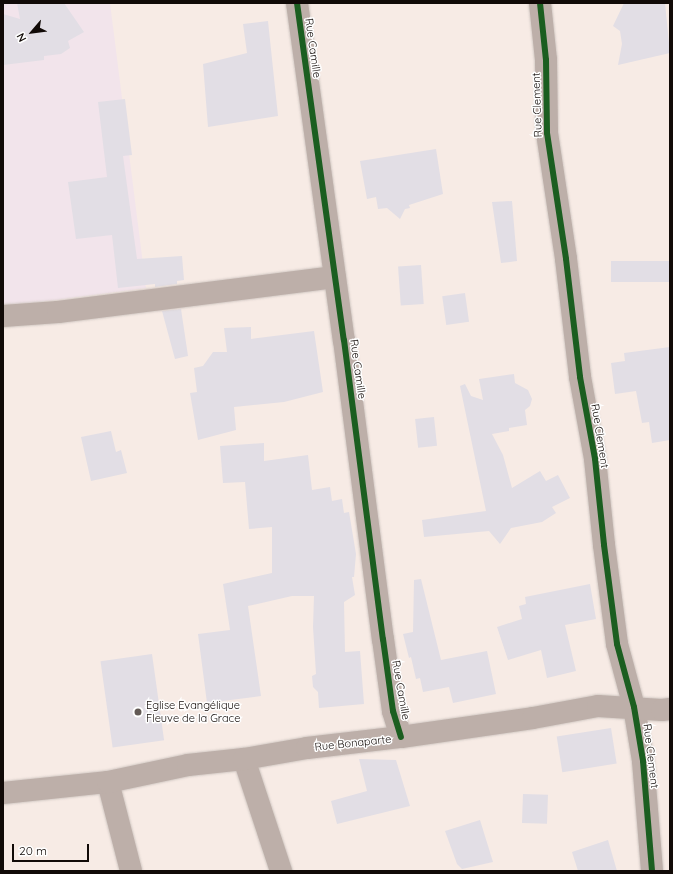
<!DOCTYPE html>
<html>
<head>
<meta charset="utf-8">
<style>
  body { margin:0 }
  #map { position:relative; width:673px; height:874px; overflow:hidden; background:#f7ebe5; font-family:Quicksand,sans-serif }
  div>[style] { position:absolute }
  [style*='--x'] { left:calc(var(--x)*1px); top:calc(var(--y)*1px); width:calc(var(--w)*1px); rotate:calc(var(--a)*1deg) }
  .education>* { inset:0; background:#f2e4eb }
  .building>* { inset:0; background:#e2dee5; transform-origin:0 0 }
  .roads { filter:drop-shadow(0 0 1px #d1c8c3) drop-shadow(0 0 1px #d1c8c3) }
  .minor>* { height:22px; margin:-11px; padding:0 11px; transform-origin:11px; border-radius:11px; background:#bdafa9 }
  .cycleway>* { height:6px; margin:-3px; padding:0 3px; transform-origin:3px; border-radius:3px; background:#1b5e20 }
  .dots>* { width:11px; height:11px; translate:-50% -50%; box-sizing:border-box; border:2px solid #fff; border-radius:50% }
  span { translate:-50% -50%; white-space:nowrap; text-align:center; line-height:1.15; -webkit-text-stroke:3px #fff; paint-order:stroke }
  .street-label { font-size:11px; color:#110a07 }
  .poi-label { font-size:11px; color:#110a07 }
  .left { translate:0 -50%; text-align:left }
  .frame { position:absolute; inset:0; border:4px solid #110a07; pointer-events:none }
  .north { position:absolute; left:12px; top:12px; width:40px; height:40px; -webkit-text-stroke:3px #fff; paint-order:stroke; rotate:242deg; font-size:11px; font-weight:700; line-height:16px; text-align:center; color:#110a07 }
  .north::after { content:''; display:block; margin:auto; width:14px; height:18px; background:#110a07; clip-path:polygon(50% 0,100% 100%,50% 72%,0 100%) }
  .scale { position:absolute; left:12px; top:844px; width:77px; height:18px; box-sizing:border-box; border:2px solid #110a07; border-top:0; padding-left:5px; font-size:12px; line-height:14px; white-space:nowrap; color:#110a07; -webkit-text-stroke:3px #fff; paint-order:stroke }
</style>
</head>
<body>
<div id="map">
  <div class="education">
    <div style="clip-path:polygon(3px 3px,110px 3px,146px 288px,3px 307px)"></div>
  </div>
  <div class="building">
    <div style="clip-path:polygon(17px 3px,64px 3px,84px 32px,68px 41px,70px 48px,61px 54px,44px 56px,44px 60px,3px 65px,3px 14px,20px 19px)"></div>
    <div style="clip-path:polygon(624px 3px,665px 3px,670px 53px,618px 65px,622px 44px,620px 31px,613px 26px)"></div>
    <div style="clip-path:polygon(268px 21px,278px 116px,208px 127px,203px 64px,247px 53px,243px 24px)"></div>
    <div style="clip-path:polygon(125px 99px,132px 155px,123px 156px,137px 259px,182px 256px,184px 280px,177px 281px,177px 284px,155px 287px,155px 284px,118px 288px,112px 235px,76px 239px,68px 182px,107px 177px,98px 102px)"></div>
    <div style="clip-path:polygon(436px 149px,443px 194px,409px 205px,410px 208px,405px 209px,400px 219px,387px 208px,378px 209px,376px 197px,367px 199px,360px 161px)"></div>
    <div style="clip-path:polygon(512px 201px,517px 261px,501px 263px,492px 202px)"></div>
    <div style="left:670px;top:261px;width:21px;height:59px;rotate:90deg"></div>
    <div style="left:421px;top:265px;width:39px;height:23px;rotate:86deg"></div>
    <div style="left:465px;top:293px;width:29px;height:23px;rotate:82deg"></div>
    <div style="clip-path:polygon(181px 309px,188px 356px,175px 359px,162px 311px)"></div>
    <div style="clip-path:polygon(251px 327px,251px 339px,314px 331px,323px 392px,284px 402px,234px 407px,236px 430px,198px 440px,190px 393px,197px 392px,194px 368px,203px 366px,213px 352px,227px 352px,224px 328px)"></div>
    <div style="clip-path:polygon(670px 347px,670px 440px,652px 443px,649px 422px,642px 423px,636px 391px,615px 394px,611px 363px,625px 361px,624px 353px)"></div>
    <div style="clip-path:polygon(514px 374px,515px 383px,528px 390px,532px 399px,530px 406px,525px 410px,527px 425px,509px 428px,509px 431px,492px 434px,503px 455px,512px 488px,540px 471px,546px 481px,558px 475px,570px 498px,552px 507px,556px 513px,542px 522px,511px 528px,500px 544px,489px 531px,424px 537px,422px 520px,486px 511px,460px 386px,465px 384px,471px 396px,483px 400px,479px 379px)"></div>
    <div style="left:434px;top:417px;width:29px;height:19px;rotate:84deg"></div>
    <div style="clip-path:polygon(111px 431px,116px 452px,121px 450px,127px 473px,91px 481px,81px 437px)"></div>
    <div style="clip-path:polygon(264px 443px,264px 461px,308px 455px,312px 490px,330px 487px,332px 501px,342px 499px,344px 513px,349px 512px,356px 554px,354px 577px,352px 577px,355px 595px,344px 602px,345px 652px,360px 651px,364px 704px,319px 708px,318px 692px,313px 687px,312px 676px,316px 674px,313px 627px,314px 596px,292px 596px,248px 606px,261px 696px,207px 703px,198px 634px,230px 630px,223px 584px,272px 573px,272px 527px,249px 529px,245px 482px,223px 483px,220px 446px)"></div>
    <div style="clip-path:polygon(421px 579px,441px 660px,487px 651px,496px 694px,453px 703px,449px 687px,423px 692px,420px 678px,416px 679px,411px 657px,409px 658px,403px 634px,413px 632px,414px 580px)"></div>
    <div style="clip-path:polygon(590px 584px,596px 619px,565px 625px,576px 671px,547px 678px,541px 650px,508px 660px,497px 627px,522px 619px,519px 606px,526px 604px,525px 597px)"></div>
    <div style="left:152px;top:654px;width:87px;height:52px;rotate:82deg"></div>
    <div style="left:611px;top:728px;width:36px;height:55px;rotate:81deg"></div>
    <div style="clip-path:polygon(359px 759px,396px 760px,410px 806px,337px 824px,331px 801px,367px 791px)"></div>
    <div style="left:523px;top:794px;width:25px;height:29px;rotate:2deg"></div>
    <div style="clip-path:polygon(480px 820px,493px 862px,462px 869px,457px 864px,445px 831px)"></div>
    <div style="clip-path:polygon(608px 840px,617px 871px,578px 871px,572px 852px)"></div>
  </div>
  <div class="roads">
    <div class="minor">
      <div style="--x:297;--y:3;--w:340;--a:82.1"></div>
      <div style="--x:344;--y:340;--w:302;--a:82.6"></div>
      <div style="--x:383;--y:639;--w:73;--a:82.1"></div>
      <div style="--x:393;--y:711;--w:27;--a:73"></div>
      <div style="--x:540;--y:3;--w:57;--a:84"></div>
      <div style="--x:546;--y:60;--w:73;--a:89.2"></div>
      <div style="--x:547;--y:133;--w:127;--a:81.4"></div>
      <div style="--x:566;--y:259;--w:119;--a:83.2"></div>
      <div style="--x:580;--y:377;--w:83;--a:79.6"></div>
      <div style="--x:595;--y:459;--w:86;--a:84"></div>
      <div style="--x:604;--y:545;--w:100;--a:82.5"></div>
      <div style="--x:617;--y:644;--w:65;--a:74.9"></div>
      <div style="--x:634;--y:707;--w:55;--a:80.5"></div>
      <div style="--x:643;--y:761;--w:110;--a:85.3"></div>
      <div style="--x:3;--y:316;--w:55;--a:-4.2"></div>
      <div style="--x:58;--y:312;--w:279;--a:-7.2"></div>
      <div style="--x:244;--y:759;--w:118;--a:71.7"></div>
      <div style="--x:108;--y:782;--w:92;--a:75.5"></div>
      <div style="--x:3;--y:793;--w:106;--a:-6"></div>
      <div style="--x:108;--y:782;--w:82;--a:-12"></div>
      <div style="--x:188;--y:765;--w:56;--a:-6.1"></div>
      <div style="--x:244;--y:759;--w:64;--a:-9.9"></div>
      <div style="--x:307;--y:748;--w:95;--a:-6.7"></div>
      <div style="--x:401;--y:737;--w:133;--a:-8.2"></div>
      <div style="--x:533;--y:718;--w:66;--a:-10.5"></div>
      <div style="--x:598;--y:706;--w:64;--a:3.6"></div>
      <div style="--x:662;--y:710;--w:8;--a:-7"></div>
    </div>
  </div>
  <div class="cycleway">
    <div style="--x:297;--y:3;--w:340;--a:82.1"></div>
    <div style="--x:344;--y:340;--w:302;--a:82.6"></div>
    <div style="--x:383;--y:639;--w:73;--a:82.1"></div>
    <div style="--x:393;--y:711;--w:27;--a:73"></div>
    <div style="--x:540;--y:3;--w:57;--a:84"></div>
    <div style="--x:546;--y:60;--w:73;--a:89.2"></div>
    <div style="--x:547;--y:133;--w:127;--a:81.4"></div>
    <div style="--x:566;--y:259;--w:119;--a:83.2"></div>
    <div style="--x:580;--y:377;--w:83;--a:79.6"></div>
    <div style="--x:595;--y:459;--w:86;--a:84"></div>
    <div style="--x:604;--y:545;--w:100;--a:82.5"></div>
    <div style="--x:617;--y:644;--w:65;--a:74.9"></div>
    <div style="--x:634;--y:707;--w:55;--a:80.5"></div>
    <div style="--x:643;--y:761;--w:110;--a:85.3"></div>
  </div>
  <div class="dots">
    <div style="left:138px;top:712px;background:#625955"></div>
  </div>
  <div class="street-label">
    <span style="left:313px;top:48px;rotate:82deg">Rue Camille</span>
    <span style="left:537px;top:105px;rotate:-92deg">Rue Clement</span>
    <span style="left:358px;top:369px;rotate:82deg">Rue Camille</span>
    <span style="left:600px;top:436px;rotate:81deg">Rue Clement</span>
    <span style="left:401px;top:690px;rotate:80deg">Rue Camille</span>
    <span style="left:353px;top:743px;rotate:-6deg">Rue Bonaparte</span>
    <span style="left:651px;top:756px;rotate:83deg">Rue Clement</span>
  </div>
  <div class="poi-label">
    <span class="left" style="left:146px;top:712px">Eglise Evangélique<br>Fleuve de la Grace</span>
  </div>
  <div class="frame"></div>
  <div class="north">N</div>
  <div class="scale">20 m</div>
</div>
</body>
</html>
